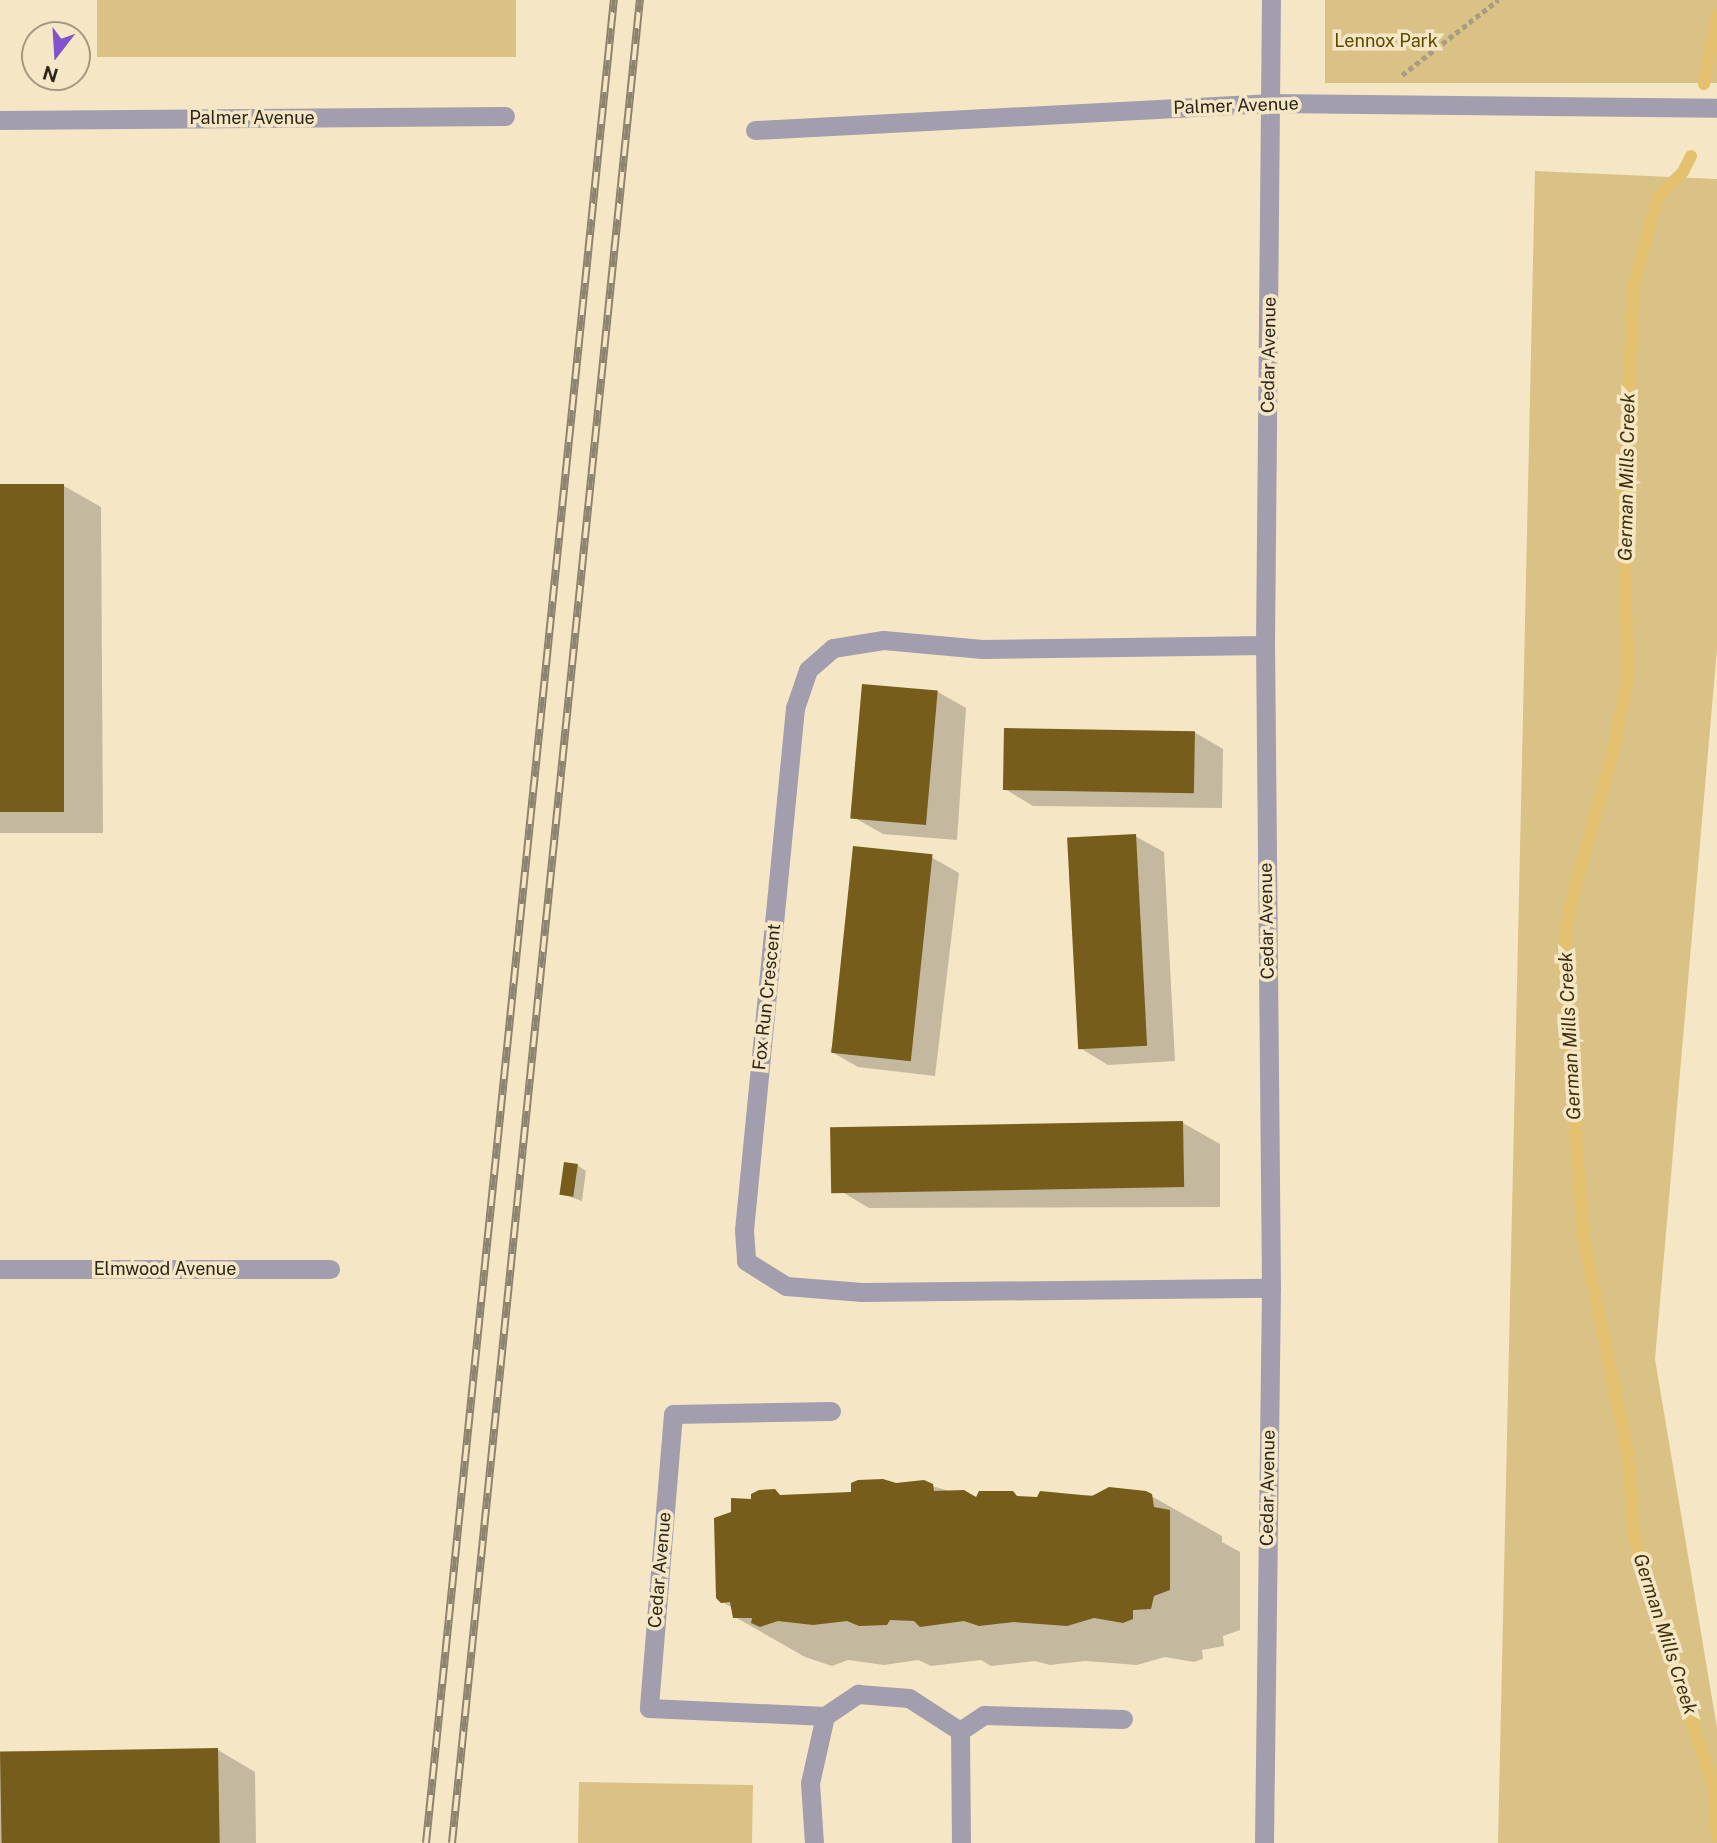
<!DOCTYPE html>
<html>
<head>
<meta charset="utf-8">
<style>
  body { margin:0 }
  #map { position:relative; width:1717px; height:1843px; overflow:hidden; background:#f5e7c6; font-family:"Public Sans",sans-serif }
  div>[style] { position:absolute }
  [style*='--x'] { left:calc(var(--x)*1px); top:calc(var(--y)*1px); width:calc(var(--w)*1px); rotate:calc(var(--a)*1deg) }
  .green>* { inset:0; background:#dac185; transform-origin:0 0 }
  .shadow>* { inset:0; background:#0003 }
  .stream>* { height:12px; margin:-6px; padding:0 6px; transform-origin:6px; border-radius:6px; background:#e3c16e }
  .building>* { inset:0; background:#765d1c; transform-origin:0 0 }
  .path>* { height:4.5px; margin-top:-2.25px; transform-origin:0; background:repeating-linear-gradient(90deg,#a79c84 0 5px,transparent 0 8.5px) }
  .service>* { height:19px; margin:-9.5px; padding:0 9.5px; transform-origin:9.5px; border-radius:9.5px; background:#a29ead }
  .minor>* { height:19px; margin:-9.5px; padding:0 9.5px; transform-origin:9.5px; border-radius:9.5px; background:#a29ead }
  .rail>* { height:8px; margin-top:-4px; transform-origin:0; background:repeating-linear-gradient(90deg,#f5e7c6 0 16px,#8e846e 0 32px); box-sizing:border-box; border-block:2px solid #8e846e }
  span { translate:-50% -50%; white-space:nowrap; text-align:center; line-height:1.15; -webkit-text-stroke:7px #f5e7c6; paint-order:stroke }
  .park-label { font-size:18px; color:#5e4802 }
  .street-label { font-size:18px; color:#2c261a }
  .water-label { font-size:19px; color:#3f300b; font-style:italic }
  .north { position:absolute; left:21px; top:21px; width:70px; height:70px; box-sizing:border-box; background:#f5e7c6; border:2px solid #a59a81; border-radius:50%; rotate:197deg; font-size:19px; font-weight:700; line-height:28px; text-align:center; color:#2c261a }
  .north::after { content:''; display:block; margin:auto; width:24px; height:32px; background:#8053cc; clip-path:polygon(50% 0,100% 100%,50% 72%,0 100%) }
</style>
</head>
<body>
<div id="map">
  <div class="green">
    <div style="left:97px;top:0;width:419px;height:57px"></div>
    <div style="left:1325px;top:0;width:392px;height:83px"></div>
    <div style="clip-path:polygon(1535px 171px,1717px 179px,1717px 649px,1655px 1359px,1717px 1728px,1717px 1843px,1498px 1843px)"></div>
    <div style="left:579px;top:1782px;width:174px;height:61px;rotate:1deg"></div>
  </div>
  <div class="shadow">
    <div style="clip-path:polygon(0 486px,64px 486px,101px 507px,103px 833px,0 833px)"></div>
    <div style="clip-path:polygon(938px 692px,966px 708px,957px 840px,883px 834px,855px 818px)"></div>
    <div style="clip-path:polygon(1194px 732px,1223px 749px,1222px 808px,1033px 806px,1005px 789px)"></div>
    <div style="clip-path:polygon(1135px 836px,1164px 852px,1175px 1061px,1108px 1065px,1080px 1048px)"></div>
    <div style="clip-path:polygon(931px 857px,959px 873px,935px 1076px,858px 1067px,830px 1051px)"></div>
    <div style="clip-path:polygon(1183px 1123px,1220px 1144px,1220px 1207px,869px 1208px,832px 1186px)"></div>
    <div style="clip-path:polygon(577px 1165px,586px 1171px,582px 1201px,562px 1194px)"></div>
    <div style="clip-path:polygon(932px 1486px,977px 1499px,1012px 1493px,1021px 1498px,1146px 1493px,1222px 1536px,1222px 1542px,1240px 1552px,1240px 1630px,1223px 1636px,1224px 1646px,1202px 1650px,1203px 1659px,1194px 1662px,1165px 1657px,1137px 1665px,1085px 1661px,1050px 1665px,1035px 1661px,991px 1666px,981px 1660px,931px 1666px,918px 1660px,884px 1665px,848px 1660px,832px 1666px,805px 1657px,735px 1617px,733px 1608px,722px 1602px,733px 1513px,753px 1500px,774px 1491px,784px 1497px)"></div>
    <div style="clip-path:polygon(218px 1750px,255px 1772px,256px 1843px,0 1843px,0 1751px)"></div>
  </div>
  <div class="stream">
    <div style="--x:1704;--y:84;--w:70;--a:-79.3"></div>
    <div style="--x:1691;--y:156;--w:18;--a:117"></div>
    <div style="--x:1683;--y:172;--w:35;--a:135"></div>
    <div style="--x:1658;--y:197;--w:90;--a:105.4"></div>
    <div style="--x:1634;--y:284;--w:207;--a:93"></div>
    <div style="--x:1623;--y:491;--w:187;--a:88.5"></div>
    <div style="--x:1628;--y:678;--w:79;--a:101.7"></div>
    <div style="--x:1612;--y:755;--w:158;--a:105.4"></div>
    <div style="--x:1570;--y:907;--w:49;--a:98.3"></div>
    <div style="--x:1563;--y:955;--w:281;--a:85.9"></div>
    <div style="--x:1583;--y:1235;--w:224;--a:78.4"></div>
    <div style="--x:1628;--y:1454;--w:73;--a:86.1"></div>
    <div style="--x:1633;--y:1527;--w:42;--a:79"></div>
    <div style="--x:1641;--y:1568;--w:232;--a:71.6"></div>
    <div style="--x:1714;--y:1788;--w:49;--a:86.5"></div>
  </div>
  <div class="building">
    <div style="left:0;top:484px;width:64px;height:328px"></div>
    <div style="left:862px;top:684px;width:76px;height:135px;rotate:5deg"></div>
    <div style="left:1004px;top:728px;width:191px;height:62px;rotate:1deg"></div>
    <div style="left:1136px;top:834px;width:212px;height:69px;rotate:87deg"></div>
    <div style="left:853px;top:846px;width:80px;height:208px;rotate:6deg"></div>
    <div style="left:1183px;top:1121px;width:66px;height:353px;rotate:89deg"></div>
    <div style="left:564px;top:1162px;width:14px;height:33px;rotate:8deg"></div>
    <div style="clip-path:polygon(883px 1479px,896px 1483px,924px 1480px,933px 1484px,934px 1491px,964px 1490px,976px 1497px,979px 1491px,1013px 1491px,1017px 1496px,1037px 1497px,1040px 1491px,1092px 1496px,1109px 1487px,1146px 1491px,1152px 1494px,1154px 1507px,1170px 1510px,1170px 1590px,1154px 1596px,1151px 1609px,1133px 1610px,1133px 1619px,1123px 1623px,1094px 1618px,1067px 1626px,1014px 1622px,979px 1626px,964px 1621px,920px 1627px,914px 1621px,890px 1620px,887px 1625px,859px 1626px,847px 1621px,813px 1625px,778px 1621px,760px 1627px,751px 1623px,752px 1618px,733px 1618px,730px 1602px,721px 1603px,716px 1598px,714px 1518px,731px 1512px,731px 1498px,751px 1499px,751px 1494px,759px 1490px,775px 1489px,780px 1495px,851px 1492px,851px 1483px,858px 1480px)"></div>
    <div style="left:218px;top:1748px;width:95px;height:218px;rotate:89deg"></div>
  </div>
  <div class="path">
    <div style="--x:1402;--y:75;--w:122;--a:-38"></div>
  </div>
  <div class="service">
    <div style="--x:831;--y:1411;--w:158;--a:178.9"></div>
    <div style="--x:673;--y:1414;--w:295;--a:94.7"></div>
    <div style="--x:649;--y:1708;--w:176;--a:2.6"></div>
    <div style="--x:825;--y:1716;--w:40;--a:-34"></div>
    <div style="--x:858;--y:1694;--w:51;--a:4.5"></div>
    <div style="--x:909;--y:1698;--w:61;--a:32.9"></div>
    <div style="--x:960;--y:1731;--w:29;--a:-34"></div>
    <div style="--x:984;--y:1715;--w:139;--a:1.6"></div>
    <div style="--x:960;--y:1731;--w:112;--a:89.5"></div>
    <div style="--x:814;--y:1843;--w:60;--a:-93.8"></div>
    <div style="--x:810;--y:1783;--w:69;--a:-77.4"></div>
  </div>
  <div class="minor">
    <div style="--x:0;--y:120;--w:505;--a:-0.45"></div>
    <div style="--x:755;--y:130;--w:518;--a:-2.99"></div>
    <div style="--x:1272;--y:103;--w:445;--a:0.6"></div>
    <div style="--x:1265;--y:645;--w:283;--a:179.2"></div>
    <div style="--x:982;--y:649;--w:99;--a:-174.8"></div>
    <div style="--x:883;--y:640;--w:51;--a:170.9"></div>
    <div style="--x:833;--y:648;--w:33;--a:139"></div>
    <div style="--x:808;--y:670;--w:40;--a:108.9"></div>
    <div style="--x:795;--y:708;--w:524;--a:95.58"></div>
    <div style="--x:744;--y:1230;--w:31;--a:86"></div>
    <div style="--x:746;--y:1261;--w:47;--a:32"></div>
    <div style="--x:786;--y:1286;--w:76;--a:4.5"></div>
    <div style="--x:862;--y:1292;--w:409;--a:-0.6"></div>
    <div style="--x:0;--y:1269;--w:330;--a:0"></div>
    <div style="--x:1264;--y:1843;--w:555;--a:-89.28"></div>
    <div style="--x:1271;--y:1288;--w:643;--a:-90.53"></div>
    <div style="--x:1265;--y:645;--w:645;--a:-89.47"></div>
  </div>
  <div class="rail">
    <div style="--x:426;--y:1843;--w:1853;--a:-84.18"></div>
    <div style="--x:452;--y:1843;--w:1853;--a:-84.18"></div>
  </div>
  <div class="park-label">
    <span style="left:1386px;top:41px">Lennox Park</span>
  </div>
  <div class="street-label">
    <span style="left:1236px;top:106px;rotate:-2deg">Palmer Avenue</span>
    <span style="left:252px;top:118px">Palmer Avenue</span>
    <span style="left:1269px;top:355px;rotate:-89deg">Cedar Avenue</span>
    <span style="left:1267px;top:921px;rotate:-91deg">Cedar Avenue</span>
    <span style="left:767px;top:997px;rotate:-84deg">Fox Run Crescent</span>
    <span style="left:165px;top:1269px">Elmwood Avenue</span>
    <span style="left:1268px;top:1488px;rotate:-89deg">Cedar Avenue</span>
    <span style="left:660px;top:1570px;rotate:-85deg">Cedar Avenue</span>
  </div>
  <div class="water-label">
    <span style="left:1627px;top:477px;rotate:-89deg">German Mills Creek</span>
    <span style="left:1570px;top:1036px;rotate:-93deg">German Mills Creek</span>
    <span style="left:1665px;top:1634px;rotate:72deg">German Mills Creek</span>
  </div>
  <div class="north">N</div>
</div>
</body>
</html>
